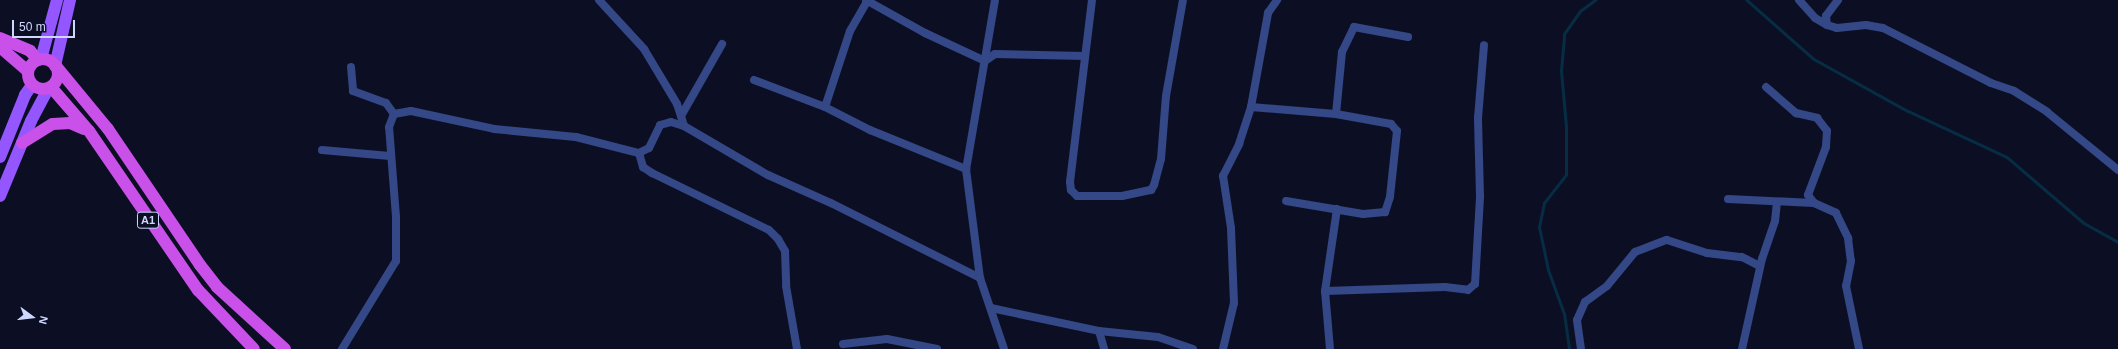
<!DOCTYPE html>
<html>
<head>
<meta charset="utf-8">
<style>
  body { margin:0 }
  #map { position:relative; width:2118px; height:349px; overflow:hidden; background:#0c0f24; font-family:Helvetica,sans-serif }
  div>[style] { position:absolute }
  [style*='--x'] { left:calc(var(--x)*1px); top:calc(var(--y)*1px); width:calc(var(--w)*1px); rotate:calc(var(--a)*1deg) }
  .stream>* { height:2.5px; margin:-1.25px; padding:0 1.25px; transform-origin:1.25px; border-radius:1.25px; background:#062d43 }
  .minor>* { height:8px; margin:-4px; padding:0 4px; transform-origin:4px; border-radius:4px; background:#344786 }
  .tertiary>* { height:8px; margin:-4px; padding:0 4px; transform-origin:4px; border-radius:4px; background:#344786 }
  .primary>* { height:12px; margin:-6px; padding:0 6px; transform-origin:6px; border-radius:6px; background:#9356ff }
  .trunk>* { height:12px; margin:-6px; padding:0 6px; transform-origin:6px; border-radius:6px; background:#c950e8 }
  .trunk>.ring { margin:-6px; padding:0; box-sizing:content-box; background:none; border:12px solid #c950e8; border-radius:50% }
  span { translate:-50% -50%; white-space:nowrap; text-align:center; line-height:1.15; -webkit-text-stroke:3.5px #0c0f24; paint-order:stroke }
  .shield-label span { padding:1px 3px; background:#0c0f24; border:1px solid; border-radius:3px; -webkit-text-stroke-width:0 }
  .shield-label { font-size:11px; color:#cfd7ff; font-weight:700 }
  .north { position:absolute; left:12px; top:297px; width:40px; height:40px; -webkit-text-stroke:3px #0c0f24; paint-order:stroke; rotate:105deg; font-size:11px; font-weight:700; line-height:16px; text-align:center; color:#cfd7ff }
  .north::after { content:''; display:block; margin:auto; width:14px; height:18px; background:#cfd7ff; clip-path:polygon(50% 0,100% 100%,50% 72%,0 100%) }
  .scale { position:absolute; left:12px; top:20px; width:63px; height:18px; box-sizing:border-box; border:2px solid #cfd7ff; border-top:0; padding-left:5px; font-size:12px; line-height:14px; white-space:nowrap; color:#cfd7ff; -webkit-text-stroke:3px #0c0f24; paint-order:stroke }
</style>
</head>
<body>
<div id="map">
  <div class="stream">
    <div style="--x:1747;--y:0;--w:89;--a:41.4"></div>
    <div style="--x:1814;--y:59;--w:107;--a:29"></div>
    <div style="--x:1908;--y:111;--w:109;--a:24.9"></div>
    <div style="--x:2007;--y:157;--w:101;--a:40.6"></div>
    <div style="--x:2084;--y:223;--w:39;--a:29"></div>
    <div style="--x:1569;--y:349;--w:35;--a:-98"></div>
    <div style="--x:1564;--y:314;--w:47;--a:-110"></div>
    <div style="--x:1548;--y:270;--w:44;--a:-101.8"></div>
    <div style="--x:1539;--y:227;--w:25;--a:-78"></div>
    <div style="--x:1544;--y:203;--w:36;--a:-52"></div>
    <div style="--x:1566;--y:175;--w:48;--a:-90"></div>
    <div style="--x:1566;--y:127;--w:56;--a:-95.1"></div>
    <div style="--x:1561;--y:71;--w:37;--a:-85"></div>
    <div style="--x:1564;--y:34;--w:28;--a:-55"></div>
    <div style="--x:1580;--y:11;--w:19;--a:-36"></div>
  </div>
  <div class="minor">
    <div style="--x:599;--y:0;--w:67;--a:47.4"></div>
    <div style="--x:644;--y:49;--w:64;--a:59"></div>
    <div style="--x:677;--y:104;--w:23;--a:72"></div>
    <div style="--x:866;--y:0;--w:68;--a:29.2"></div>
    <div style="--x:925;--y:33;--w:66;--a:25"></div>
    <div style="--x:985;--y:61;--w:12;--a:-35"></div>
    <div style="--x:995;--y:54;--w:90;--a:1.3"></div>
    <div style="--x:1092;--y:0;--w:183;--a:96.9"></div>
    <div style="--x:1070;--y:182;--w:8;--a:83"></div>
    <div style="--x:1071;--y:190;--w:8;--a:45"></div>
    <div style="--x:1077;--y:196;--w:45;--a:0"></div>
    <div style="--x:1122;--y:196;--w:30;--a:-12"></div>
    <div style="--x:1151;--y:190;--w:6;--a:-59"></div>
    <div style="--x:1154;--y:185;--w:27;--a:-75"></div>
    <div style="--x:1161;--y:159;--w:63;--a:-85.5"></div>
    <div style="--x:1166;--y:96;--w:97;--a:-80"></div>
    <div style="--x:1799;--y:0;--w:24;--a:48"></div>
    <div style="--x:1815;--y:18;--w:14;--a:30"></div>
    <div style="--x:1838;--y:0;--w:20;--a:127"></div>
    <div style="--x:1826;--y:16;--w:9;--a:84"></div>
    <div style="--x:1827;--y:25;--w:10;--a:17"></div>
    <div style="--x:1837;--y:28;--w:29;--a:-6"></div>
    <div style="--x:1866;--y:25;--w:17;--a:10"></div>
    <div style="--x:1883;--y:28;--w:121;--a:27"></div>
    <div style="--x:1991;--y:83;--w:24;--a:19"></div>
    <div style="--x:2014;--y:91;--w:39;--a:32"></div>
    <div style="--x:2047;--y:112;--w:92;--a:39.2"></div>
    <div style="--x:351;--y:67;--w:24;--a:85"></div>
    <div style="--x:353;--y:91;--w:35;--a:20"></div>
    <div style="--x:386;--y:103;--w:14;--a:54"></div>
    <div style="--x:754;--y:80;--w:76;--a:20.8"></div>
    <div style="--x:825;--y:107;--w:51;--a:27.1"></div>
    <div style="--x:870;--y:130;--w:104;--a:22.1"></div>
    <div style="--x:1766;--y:87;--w:40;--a:41"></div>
    <div style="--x:1796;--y:113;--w:22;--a:13"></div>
    <div style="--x:1817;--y:118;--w:16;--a:52"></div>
    <div style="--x:1827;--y:131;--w:16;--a:94"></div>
    <div style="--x:1826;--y:147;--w:51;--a:110.6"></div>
    <div style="--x:1808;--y:195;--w:10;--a:53"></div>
    <div style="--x:825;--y:107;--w:80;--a:-71.8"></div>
    <div style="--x:850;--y:31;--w:34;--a:-60"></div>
    <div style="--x:1251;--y:107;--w:85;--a:4.7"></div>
    <div style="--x:1336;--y:114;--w:56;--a:10.3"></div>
    <div style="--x:1391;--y:124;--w:9;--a:49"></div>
    <div style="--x:1397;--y:131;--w:66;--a:96.1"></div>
    <div style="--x:1390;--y:197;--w:16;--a:108"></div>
    <div style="--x:1385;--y:212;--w:22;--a:175"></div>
    <div style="--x:1363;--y:214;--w:78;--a:-170.4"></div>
    <div style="--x:1336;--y:114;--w:62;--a:-84.5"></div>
    <div style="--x:1342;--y:52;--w:28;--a:-64"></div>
    <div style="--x:1354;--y:27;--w:55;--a:10.5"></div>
    <div style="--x:681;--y:116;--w:83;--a:-60.3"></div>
    <div style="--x:322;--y:150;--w:68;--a:5"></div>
    <div style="--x:639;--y:153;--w:15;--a:74"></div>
    <div style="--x:643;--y:167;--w:11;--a:34"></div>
    <div style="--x:652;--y:173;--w:130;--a:26"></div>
    <div style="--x:769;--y:230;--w:13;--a:45"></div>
    <div style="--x:778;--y:239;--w:14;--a:60"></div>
    <div style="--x:785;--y:251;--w:35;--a:88"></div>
    <div style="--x:786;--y:286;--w:64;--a:80.1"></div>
    <div style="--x:1728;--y:199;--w:86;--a:2.7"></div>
    <div style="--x:1814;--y:203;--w:24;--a:24"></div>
    <div style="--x:1836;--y:213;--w:28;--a:64"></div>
    <div style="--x:1848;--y:238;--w:23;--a:83"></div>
    <div style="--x:1851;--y:261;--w:25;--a:101"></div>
    <div style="--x:1846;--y:286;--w:64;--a:78.3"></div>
    <div style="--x:1325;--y:291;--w:120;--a:-1.9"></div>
    <div style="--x:1445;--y:287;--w:23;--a:7"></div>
    <div style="--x:1468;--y:290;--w:9;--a:-41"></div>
    <div style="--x:1475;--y:284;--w:88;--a:-86.7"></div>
    <div style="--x:1480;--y:196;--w:78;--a:-91.5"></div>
    <div style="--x:1478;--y:118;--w:73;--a:-85.3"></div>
    <div style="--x:991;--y:308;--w:110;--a:12"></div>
    <div style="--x:1099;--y:331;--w:59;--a:5.8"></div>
    <div style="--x:1158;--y:337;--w:37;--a:19"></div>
    <div style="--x:1099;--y:331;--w:19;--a:74"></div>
    <div style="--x:843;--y:344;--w:44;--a:-6.5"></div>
    <div style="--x:887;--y:339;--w:51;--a:11.3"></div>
    <div style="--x:342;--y:349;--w:103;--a:-58.5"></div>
    <div style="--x:396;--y:261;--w:44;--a:-90"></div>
    <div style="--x:396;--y:217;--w:90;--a:-94.4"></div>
    <div style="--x:389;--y:127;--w:14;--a:-69"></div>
    <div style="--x:394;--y:114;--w:17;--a:-10"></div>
    <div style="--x:411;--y:111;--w:85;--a:12.2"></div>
    <div style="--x:494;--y:129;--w:82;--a:5.6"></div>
    <div style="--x:576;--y:137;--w:65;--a:14.3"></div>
    <div style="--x:639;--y:153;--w:11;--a:-27"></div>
    <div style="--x:649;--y:148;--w:25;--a:-64"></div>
    <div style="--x:660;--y:125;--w:11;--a:-15"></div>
    <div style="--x:671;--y:122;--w:14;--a:17"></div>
    <div style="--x:684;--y:126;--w:97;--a:30.3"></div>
    <div style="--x:768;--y:175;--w:69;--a:24"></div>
    <div style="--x:831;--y:203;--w:167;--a:26.7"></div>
    <div style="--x:1223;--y:349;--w:47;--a:-76.6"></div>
    <div style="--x:1234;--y:303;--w:75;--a:-92.3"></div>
    <div style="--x:1231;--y:228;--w:53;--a:-98.7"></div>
    <div style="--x:1223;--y:176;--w:36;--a:-63"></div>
    <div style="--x:1239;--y:144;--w:39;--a:-72"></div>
    <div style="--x:1251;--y:107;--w:96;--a:-79.7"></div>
    <div style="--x:1268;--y:13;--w:16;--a:-55"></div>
    <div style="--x:1330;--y:349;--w:58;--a:-94.9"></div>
    <div style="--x:1325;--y:291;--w:83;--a:-81.7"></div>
    <div style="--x:1581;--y:349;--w:29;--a:-98"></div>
    <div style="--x:1577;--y:320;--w:20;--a:-66"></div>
    <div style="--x:1585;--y:302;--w:27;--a:-36"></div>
    <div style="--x:1607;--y:286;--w:44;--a:-50.5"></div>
    <div style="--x:1635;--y:252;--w:34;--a:-21"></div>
    <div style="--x:1667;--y:240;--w:42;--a:18"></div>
    <div style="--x:1707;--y:253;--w:35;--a:7"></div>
    <div style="--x:1742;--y:257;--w:20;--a:27"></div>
    <div style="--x:1742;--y:349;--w:92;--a:-77.5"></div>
    <div style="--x:1762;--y:259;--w:40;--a:-71.1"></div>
    <div style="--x:1775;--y:221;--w:19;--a:-84"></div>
  </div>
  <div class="tertiary">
    <div style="--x:995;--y:0;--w:171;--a:99.7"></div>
    <div style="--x:966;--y:169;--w:110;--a:82.7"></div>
    <div style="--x:980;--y:278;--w:75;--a:71.3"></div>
  </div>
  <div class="primary">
    <div style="--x:41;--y:59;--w:61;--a:-74.8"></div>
    <div style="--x:55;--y:66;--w:68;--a:-77.2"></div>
    <div style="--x:0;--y:157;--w:67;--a:-68"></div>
    <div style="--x:25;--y:95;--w:12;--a:-55"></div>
    <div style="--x:0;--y:196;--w:81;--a:-67.5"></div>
    <div style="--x:31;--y:121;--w:36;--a:-62"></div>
  </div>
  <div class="trunk">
    <div style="--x:0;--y:38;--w:33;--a:23"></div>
    <div style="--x:30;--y:51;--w:12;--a:48"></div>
    <div style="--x:0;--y:47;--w:37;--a:41"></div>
    <div class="ring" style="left:28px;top:59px;width:18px;height:18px"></div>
    <div style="--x:56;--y:66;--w:82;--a:50.5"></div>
    <div style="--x:108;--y:129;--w:164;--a:55.9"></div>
    <div style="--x:200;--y:265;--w:28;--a:52"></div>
    <div style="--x:217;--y:287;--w:92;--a:42.4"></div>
    <div style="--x:51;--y:87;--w:58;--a:49.2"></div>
    <div style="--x:89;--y:131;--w:193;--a:55.6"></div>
    <div style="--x:198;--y:290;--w:81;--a:46.5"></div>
    <div style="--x:22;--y:143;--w:36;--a:-32"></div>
    <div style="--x:53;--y:124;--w:17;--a:-3"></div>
    <div style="--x:70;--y:123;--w:15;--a:23"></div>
  </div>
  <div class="shield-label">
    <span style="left:148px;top:220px">A1</span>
  </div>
  <div class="north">N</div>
  <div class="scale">50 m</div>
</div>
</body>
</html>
